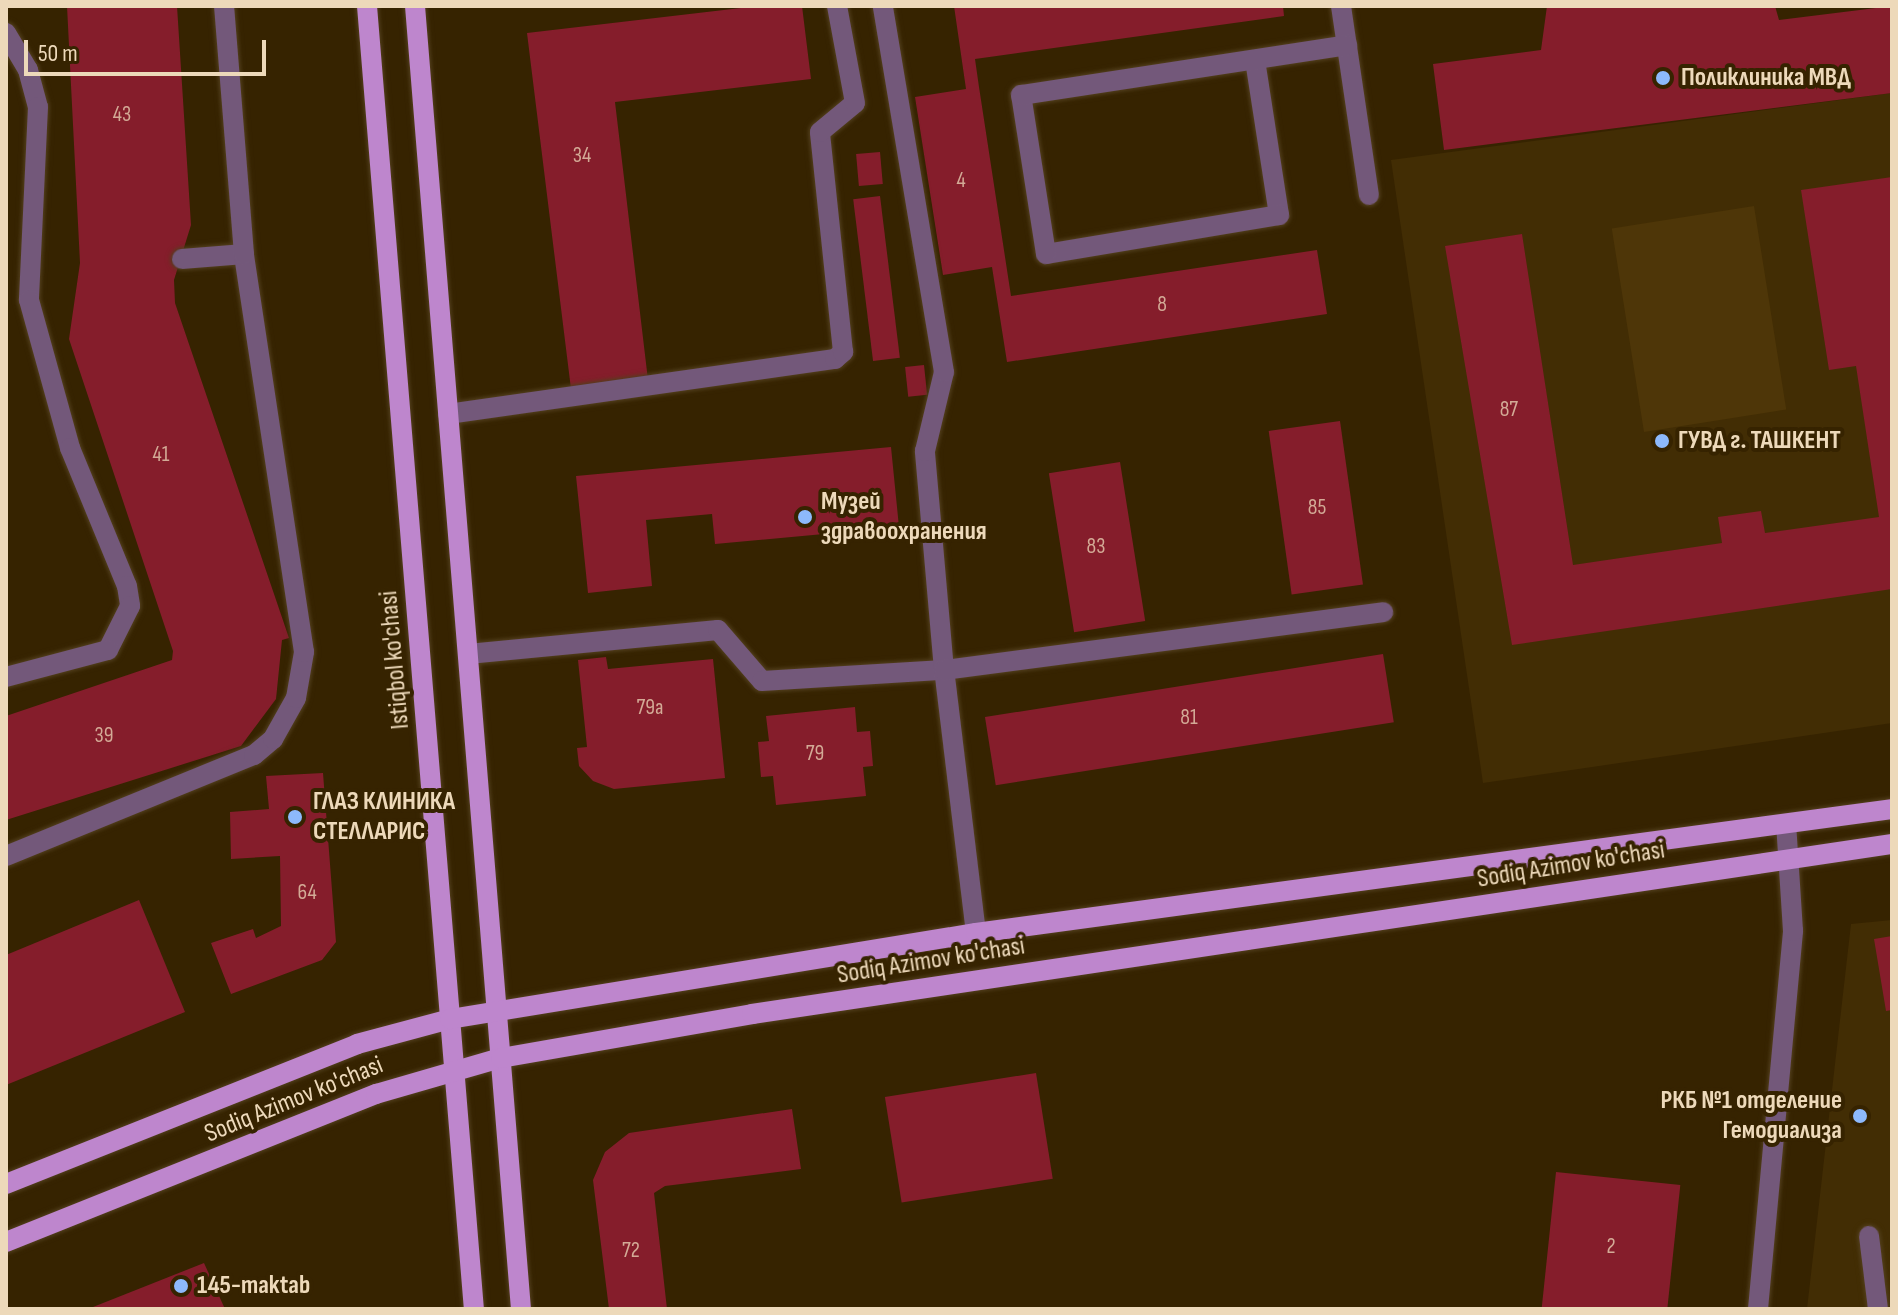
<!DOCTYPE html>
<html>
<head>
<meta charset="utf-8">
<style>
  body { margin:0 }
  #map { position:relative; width:1898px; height:1315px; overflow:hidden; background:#362300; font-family:"Sofia Sans Condensed",sans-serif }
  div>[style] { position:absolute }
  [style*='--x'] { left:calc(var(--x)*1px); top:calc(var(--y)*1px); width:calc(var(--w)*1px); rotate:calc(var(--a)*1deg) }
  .built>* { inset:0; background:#422d04 }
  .green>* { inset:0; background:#4e3608; transform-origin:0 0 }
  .building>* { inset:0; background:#851d2b; transform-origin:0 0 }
  .roads { filter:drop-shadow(0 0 2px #53401e) drop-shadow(0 0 2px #53401e) }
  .minor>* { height:20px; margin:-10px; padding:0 10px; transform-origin:10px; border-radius:10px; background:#73587a }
  .major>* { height:20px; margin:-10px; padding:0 10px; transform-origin:10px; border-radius:10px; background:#be86cd }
  .dots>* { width:22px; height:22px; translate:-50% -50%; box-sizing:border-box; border:4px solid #362300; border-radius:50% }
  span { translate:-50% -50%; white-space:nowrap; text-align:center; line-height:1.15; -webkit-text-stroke:8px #362300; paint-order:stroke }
  .number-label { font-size:22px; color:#d3aa96 }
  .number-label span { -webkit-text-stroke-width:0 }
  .poi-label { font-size:26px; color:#edd9ba; font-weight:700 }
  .left { translate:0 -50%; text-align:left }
  .right { translate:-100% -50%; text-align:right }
  .street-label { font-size:26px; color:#edd9ba }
  .frame { position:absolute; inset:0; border:8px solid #edd9ba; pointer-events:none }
  .scale { position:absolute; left:24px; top:40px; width:242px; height:36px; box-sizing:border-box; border:4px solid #edd9ba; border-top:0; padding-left:10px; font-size:24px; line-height:28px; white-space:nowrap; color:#edd9ba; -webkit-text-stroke:6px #362300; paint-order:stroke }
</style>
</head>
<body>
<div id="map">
  <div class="built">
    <div style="clip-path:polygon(1892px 93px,1892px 723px,1483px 783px,1391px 160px)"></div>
    <div style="clip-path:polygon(1892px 920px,1892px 1309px,1807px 1309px,1851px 924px)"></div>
  </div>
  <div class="green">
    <div style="left:1754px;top:206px;width:206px;height:144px;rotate:81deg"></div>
  </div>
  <div class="building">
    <div style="clip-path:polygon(67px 6px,177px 6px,191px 225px,174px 280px,175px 303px,289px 638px,282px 640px,276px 699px,241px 746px,6px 820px,6px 716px,172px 660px,173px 651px,69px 339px,80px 263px)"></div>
    <div style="clip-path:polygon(758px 6px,802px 6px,811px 79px,615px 102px,648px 380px,571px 389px,527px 33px)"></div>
    <div style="clip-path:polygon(954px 6px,1283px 6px,1284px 16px,975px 59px,979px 87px,1011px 296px,1317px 250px,1327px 314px,1007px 362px,992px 267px,943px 275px,915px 97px,966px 89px)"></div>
    <div style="clip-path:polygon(1547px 6px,1775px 6px,1779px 20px,1892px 6px,1892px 93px,1444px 150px,1433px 64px,1541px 50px)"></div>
    <div style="left:880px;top:152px;width:32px;height:24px;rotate:85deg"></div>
    <div style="clip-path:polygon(1892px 177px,1892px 589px,1512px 645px,1445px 246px,1522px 234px,1573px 565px,1722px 543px,1718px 517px,1761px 511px,1765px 533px,1879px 517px,1856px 366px,1829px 370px,1801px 190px)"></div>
    <div style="left:880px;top:196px;width:163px;height:27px;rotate:83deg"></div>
    <div style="left:924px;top:365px;width:30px;height:19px;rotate:84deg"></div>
    <div style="left:1340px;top:421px;width:165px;height:72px;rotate:82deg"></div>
    <div style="clip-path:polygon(891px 447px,899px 527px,715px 544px,712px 514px,646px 520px,652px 586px,588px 593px,576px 476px)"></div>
    <div style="left:1120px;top:462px;width:161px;height:72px;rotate:81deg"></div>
    <div style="left:1383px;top:654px;width:69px;height:403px;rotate:81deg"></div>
    <div style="clip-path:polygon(606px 657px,608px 669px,713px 659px,725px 778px,614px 789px,593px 781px,579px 766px,577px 748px,587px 747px,578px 660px)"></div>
    <div style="clip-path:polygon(855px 707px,857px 732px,870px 731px,873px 766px,863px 767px,866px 796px,776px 805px,773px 776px,761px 777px,758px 742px,769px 741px,766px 716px)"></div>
    <div style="clip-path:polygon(323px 773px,336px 942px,322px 960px,231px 994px,211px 943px,253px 929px,256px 938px,281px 926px,280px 856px,231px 859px,230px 812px,269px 809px,266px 776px)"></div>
    <div style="clip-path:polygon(139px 900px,185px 1012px,6px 1085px,6px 955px)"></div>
    <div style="clip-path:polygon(1892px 936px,1892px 1010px,1886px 1011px,1874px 939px)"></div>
    <div style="left:1036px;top:1073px;width:107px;height:153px;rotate:81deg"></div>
    <div style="clip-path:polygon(792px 1109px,801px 1169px,665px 1186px,654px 1193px,667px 1309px,609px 1309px,593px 1180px,605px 1152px,629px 1133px)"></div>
    <div style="left:1556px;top:1172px;width:125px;height:138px;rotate:6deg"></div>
    <div style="clip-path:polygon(204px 1263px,225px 1309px,88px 1309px)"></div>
  </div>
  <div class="roads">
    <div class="minor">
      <div style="--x:1341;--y:6;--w:191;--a:81.6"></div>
      <div style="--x:6;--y:33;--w:43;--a:59.3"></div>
      <div style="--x:28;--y:70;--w:38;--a:75"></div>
      <div style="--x:38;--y:107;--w:193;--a:92.7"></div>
      <div style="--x:29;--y:300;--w:154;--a:74.5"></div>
      <div style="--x:70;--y:448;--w:149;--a:67.6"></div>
      <div style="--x:127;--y:586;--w:20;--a:81"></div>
      <div style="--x:130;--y:606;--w:49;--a:116.6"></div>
      <div style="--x:108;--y:650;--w:106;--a:165.2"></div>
      <div style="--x:1255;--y:60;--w:157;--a:81.2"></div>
      <div style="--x:1279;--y:215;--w:236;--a:170.5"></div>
      <div style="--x:1046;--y:254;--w:161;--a:-98.9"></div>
      <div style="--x:1021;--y:95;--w:330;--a:-8.7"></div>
      <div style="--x:182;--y:259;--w:62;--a:-4.6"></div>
      <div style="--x:448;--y:414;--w:391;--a:-8.1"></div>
      <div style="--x:835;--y:359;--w:11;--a:-41"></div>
      <div style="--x:843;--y:352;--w:221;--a:-96"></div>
      <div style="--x:820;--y:132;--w:45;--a:-39.6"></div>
      <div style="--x:855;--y:103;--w:99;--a:-100.5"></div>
      <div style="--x:468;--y:654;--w:251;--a:-5.5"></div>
      <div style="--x:718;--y:630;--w:67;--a:49.2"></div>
      <div style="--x:762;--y:681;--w:182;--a:-3.5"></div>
      <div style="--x:944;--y:670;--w:220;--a:-95"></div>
      <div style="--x:925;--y:451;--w:81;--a:-76.5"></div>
      <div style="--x:944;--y:372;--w:371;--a:-99.5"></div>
      <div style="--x:6;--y:856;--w:268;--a:-22.2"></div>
      <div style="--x:254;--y:755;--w:25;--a:-40"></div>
      <div style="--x:273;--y:739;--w:47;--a:-60.7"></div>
      <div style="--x:296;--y:698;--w:47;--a:-80.1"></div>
      <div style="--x:304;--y:652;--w:402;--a:-98.6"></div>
      <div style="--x:244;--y:254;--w:249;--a:-94.6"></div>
      <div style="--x:976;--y:933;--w:265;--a:-96.9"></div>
      <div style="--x:944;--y:670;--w:443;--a:-7.5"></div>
      <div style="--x:1869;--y:1236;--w:74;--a:83"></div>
      <div style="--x:1758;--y:1309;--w:380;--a:-84.7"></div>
      <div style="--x:1793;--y:931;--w:107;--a:-93.7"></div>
    </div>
    <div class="major">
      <div style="--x:367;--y:6;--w:1307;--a:85.31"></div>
      <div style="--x:415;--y:6;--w:1307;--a:85.35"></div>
      <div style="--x:6;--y:1184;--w:378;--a:-21.7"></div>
      <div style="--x:357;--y:1044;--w:96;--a:-15"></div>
      <div style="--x:450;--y:1019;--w:533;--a:-9.29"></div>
      <div style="--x:976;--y:933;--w:924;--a:-7.71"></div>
      <div style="--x:6;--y:1242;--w:399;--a:-21.8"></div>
      <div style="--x:376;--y:1094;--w:130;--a:-16.1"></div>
      <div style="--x:501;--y:1058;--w:255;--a:-9.9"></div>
      <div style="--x:752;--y:1014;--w:1153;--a:-8.48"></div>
    </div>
  </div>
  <div class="dots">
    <div style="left:1663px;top:78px;background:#8db9fc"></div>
    <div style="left:1662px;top:441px;background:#8db9fc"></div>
    <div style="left:805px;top:517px;background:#8db9fc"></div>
    <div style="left:295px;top:817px;background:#8db9fc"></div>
    <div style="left:1860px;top:1116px;background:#8db9fc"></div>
    <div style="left:181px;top:1286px;background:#8db9fc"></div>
  </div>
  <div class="number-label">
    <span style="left:122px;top:115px">43</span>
    <span style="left:582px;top:156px">34</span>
    <span style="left:961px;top:181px">4</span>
    <span style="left:1162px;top:305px">8</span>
    <span style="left:1509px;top:410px">87</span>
    <span style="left:161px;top:455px">41</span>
    <span style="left:1317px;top:508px">85</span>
    <span style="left:1096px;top:547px">83</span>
    <span style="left:650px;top:708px">79а</span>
    <span style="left:1189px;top:718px">81</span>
    <span style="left:104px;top:736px">39</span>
    <span style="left:815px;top:754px">79</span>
    <span style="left:307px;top:893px">64</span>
    <span style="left:1611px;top:1247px">2</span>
    <span style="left:631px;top:1251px">72</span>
  </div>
  <div class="poi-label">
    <span class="left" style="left:1681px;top:78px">Поликлиника МВД</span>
    <span class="left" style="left:1678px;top:441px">ГУВД г. ТАШКЕНТ</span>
    <span class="left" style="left:821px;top:517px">Музей<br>здравоохранения</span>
    <span class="left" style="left:313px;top:817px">ГЛАЗ КЛИНИКА<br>СТЕЛЛАРИС</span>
    <span class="right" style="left:1842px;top:1116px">РКБ №1 отделение<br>Гемодиализа</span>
    <span class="left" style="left:197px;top:1286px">145-maktab</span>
  </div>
  <div class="street-label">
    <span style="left:395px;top:660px;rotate:-95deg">Istiqbol ko'chasi</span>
    <span style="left:1571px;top:865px;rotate:-9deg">Sodiq Azimov ko'chasi</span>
    <span style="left:931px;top:961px;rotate:-9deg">Sodiq Azimov ko'chasi</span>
    <span style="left:294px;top:1100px;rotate:-22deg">Sodiq Azimov ko'chasi</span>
  </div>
  <div class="frame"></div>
  <div class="scale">50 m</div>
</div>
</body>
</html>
